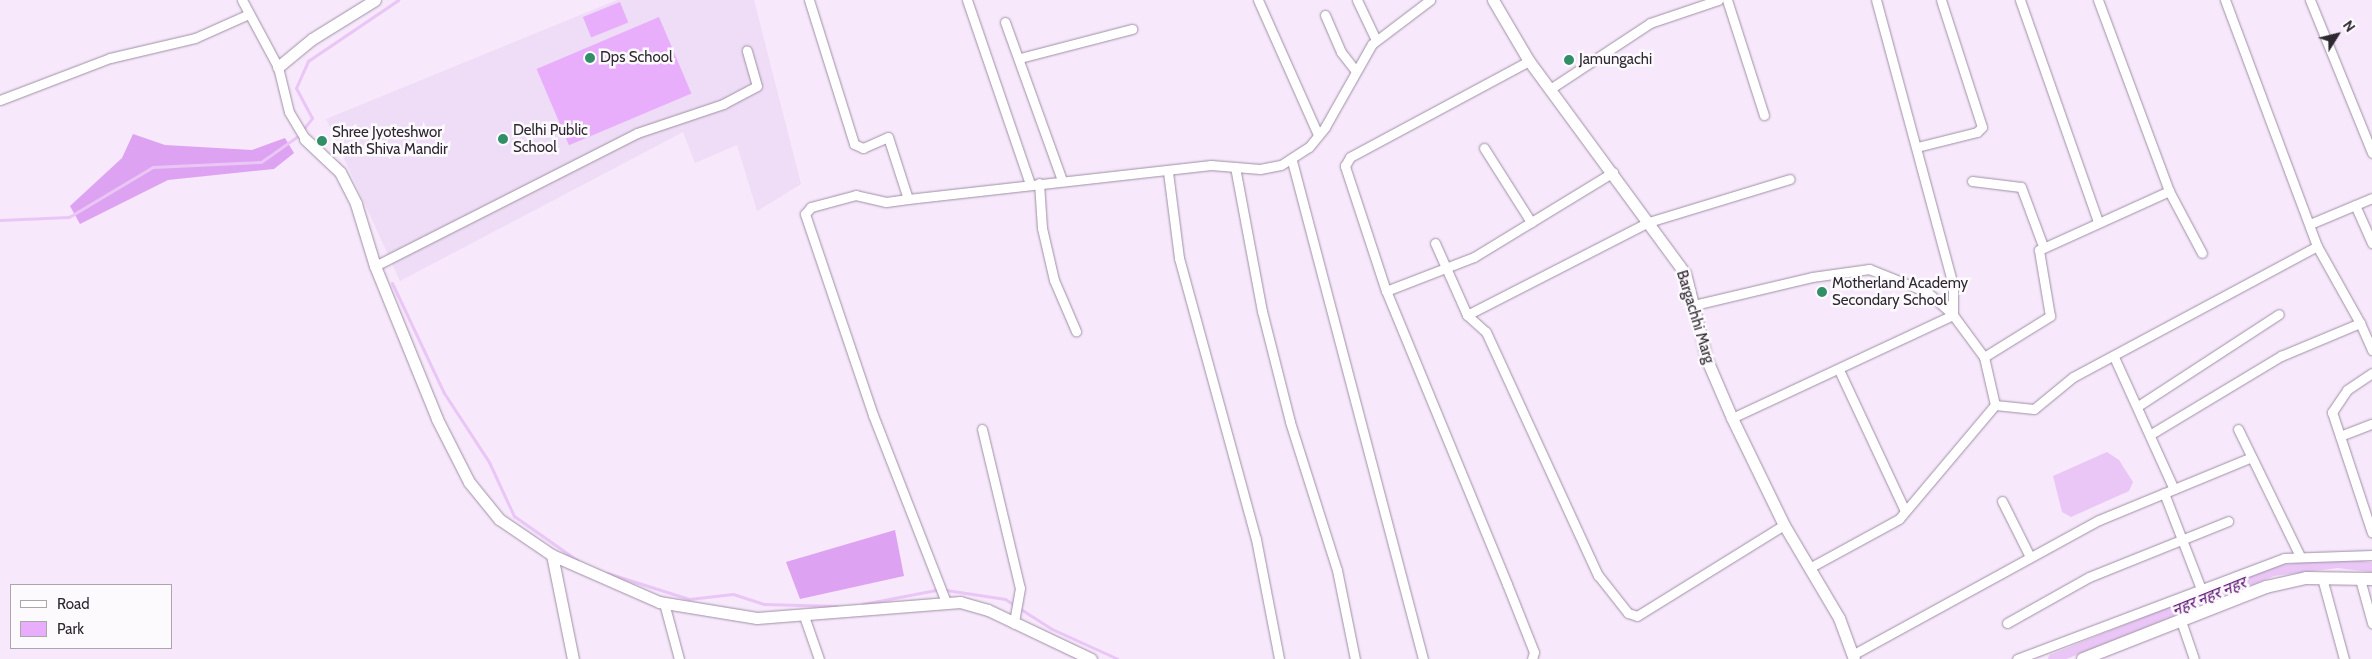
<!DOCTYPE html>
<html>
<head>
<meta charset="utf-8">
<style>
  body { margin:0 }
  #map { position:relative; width:2372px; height:659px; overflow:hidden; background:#f7e8fc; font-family:Cabin,"Noto Sans Devanagari",sans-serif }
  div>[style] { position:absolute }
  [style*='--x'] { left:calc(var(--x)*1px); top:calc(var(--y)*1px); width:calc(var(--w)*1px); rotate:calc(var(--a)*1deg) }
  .built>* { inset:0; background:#efdcf6 }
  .green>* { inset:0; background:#e8aefb; transform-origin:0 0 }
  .forest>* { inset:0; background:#dda2f1 }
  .water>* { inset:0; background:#eac6f6 }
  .stream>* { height:3px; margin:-1.5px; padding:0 1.5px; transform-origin:1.5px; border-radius:1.5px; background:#eac6f6 }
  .canal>* { height:10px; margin:-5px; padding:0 5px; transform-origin:5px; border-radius:5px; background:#eac6f6 }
  .roads { filter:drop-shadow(0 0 1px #9e90a3) drop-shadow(0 0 1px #9e90a3) }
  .minor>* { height:9px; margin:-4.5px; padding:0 4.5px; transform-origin:4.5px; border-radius:4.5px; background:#fff }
  .tertiary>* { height:11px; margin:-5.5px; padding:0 5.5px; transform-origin:5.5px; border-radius:5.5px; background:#fff }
  .secondary>* { height:12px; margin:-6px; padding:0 6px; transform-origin:6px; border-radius:6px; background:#fff }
  .dots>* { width:14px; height:14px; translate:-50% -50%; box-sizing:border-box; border:2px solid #fdfafe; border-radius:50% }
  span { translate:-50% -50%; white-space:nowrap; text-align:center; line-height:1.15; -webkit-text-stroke:5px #fdfafe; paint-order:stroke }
  .poi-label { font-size:15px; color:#2e2830 }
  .left { translate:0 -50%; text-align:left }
  .street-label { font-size:15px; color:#2e2830 }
  .water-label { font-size:16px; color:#5e1673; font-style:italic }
  .legend { position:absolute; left:10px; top:584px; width:162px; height:65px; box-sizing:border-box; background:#fdfafe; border:1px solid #aaa6ac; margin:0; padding:6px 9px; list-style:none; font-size:15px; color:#2e2830 }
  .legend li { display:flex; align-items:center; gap:10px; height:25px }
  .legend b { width:25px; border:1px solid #aaa6ac }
  .north { position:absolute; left:2312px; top:10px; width:50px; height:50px; -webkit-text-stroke:4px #fdfafe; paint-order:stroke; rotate:54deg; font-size:14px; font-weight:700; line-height:20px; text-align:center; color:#2e2830 }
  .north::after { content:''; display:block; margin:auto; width:18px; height:22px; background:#2e2830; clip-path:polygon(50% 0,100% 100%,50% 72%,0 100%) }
</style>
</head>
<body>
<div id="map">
  <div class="built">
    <div style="clip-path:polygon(617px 0,754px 0,801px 184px,757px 211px,737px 145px,695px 163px,683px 132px,400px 281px,326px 119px)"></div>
  </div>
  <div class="green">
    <div style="left:620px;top:2px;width:22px;height:40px;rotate:68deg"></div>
    <div style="left:659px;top:17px;width:83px;height:133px;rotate:67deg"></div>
  </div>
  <div class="forest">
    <div style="clip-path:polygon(133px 134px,165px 145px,252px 150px,285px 138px,294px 153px,274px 169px,168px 180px,80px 224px,70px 206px,122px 158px)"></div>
    <div style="clip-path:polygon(895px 530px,904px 576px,800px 599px,786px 562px)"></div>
  </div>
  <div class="water">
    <div style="clip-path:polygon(2107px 452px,2119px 460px,2133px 482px,2129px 491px,2071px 517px,2062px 512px,2053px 476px)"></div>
  </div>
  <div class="stream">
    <div style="--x:0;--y:220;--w:69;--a:-2.5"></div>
    <div style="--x:69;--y:217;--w:98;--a:-30.8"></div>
    <div style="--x:153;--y:167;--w:108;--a:-2.7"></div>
    <div style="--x:261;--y:162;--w:45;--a:-35.1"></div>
    <div style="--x:298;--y:136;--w:23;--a:-52"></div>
    <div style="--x:312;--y:118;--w:34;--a:-118"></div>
    <div style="--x:296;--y:88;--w:30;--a:-66"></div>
    <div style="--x:308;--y:61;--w:109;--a:-34.1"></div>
    <div style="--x:392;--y:283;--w:122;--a:64.7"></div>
    <div style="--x:444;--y:393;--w:82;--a:56.9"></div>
    <div style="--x:489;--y:462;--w:60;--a:65.2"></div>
    <div style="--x:514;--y:516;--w:78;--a:35.1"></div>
    <div style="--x:607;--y:573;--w:86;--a:17.6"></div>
    <div style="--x:689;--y:599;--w:44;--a:-6.5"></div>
    <div style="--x:733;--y:594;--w:33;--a:18"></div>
    <div style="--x:764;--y:604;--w:73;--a:1.6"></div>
    <div style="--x:946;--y:590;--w:60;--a:8.7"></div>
    <div style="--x:1005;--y:599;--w:56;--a:32.6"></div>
    <div style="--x:1052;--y:629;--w:72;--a:24.4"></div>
    <div style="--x:863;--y:604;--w:74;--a:-10.9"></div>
  </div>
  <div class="canal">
    <div style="--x:2053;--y:659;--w:237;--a:-21.8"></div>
    <div style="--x:2273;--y:571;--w:65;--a:-7"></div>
    <div style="--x:2338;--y:563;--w:34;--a:7"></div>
  </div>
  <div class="roads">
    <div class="minor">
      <div style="--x:242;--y:0;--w:76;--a:61.8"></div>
      <div style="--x:278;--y:67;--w:46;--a:76.3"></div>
      <div style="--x:289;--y:112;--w:31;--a:59"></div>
      <div style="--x:809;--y:0;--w:151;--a:72.6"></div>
      <div style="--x:854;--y:144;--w:10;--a:24"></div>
      <div style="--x:863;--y:148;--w:27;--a:-24"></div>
      <div style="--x:888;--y:137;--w:65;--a:72.1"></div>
      <div style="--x:908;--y:199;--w:305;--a:-6.4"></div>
      <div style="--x:1211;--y:165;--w:49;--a:4.7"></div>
      <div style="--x:1260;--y:169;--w:21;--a:-11"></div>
      <div style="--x:1281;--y:165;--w:33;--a:-33"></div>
      <div style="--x:1309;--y:147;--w:26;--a:-51"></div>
      <div style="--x:1325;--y:127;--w:95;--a:-60.5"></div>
      <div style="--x:1372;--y:44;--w:73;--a:-37.2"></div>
      <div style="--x:967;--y:0;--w:194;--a:71.1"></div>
      <div style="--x:1258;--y:0;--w:148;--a:66"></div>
      <div style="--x:1357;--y:0;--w:44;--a:64.6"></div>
      <div style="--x:1727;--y:0;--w:121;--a:72.2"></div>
      <div style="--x:2020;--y:0;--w:235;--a:70.6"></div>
      <div style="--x:2098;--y:0;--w:204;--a:69.6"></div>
      <div style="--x:2169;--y:191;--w:70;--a:62"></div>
      <div style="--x:2310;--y:0;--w:165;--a:67.9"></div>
      <div style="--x:1325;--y:15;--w:40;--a:66.6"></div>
      <div style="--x:1341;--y:52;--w:24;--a:52"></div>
      <div style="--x:1005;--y:22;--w:168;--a:70.2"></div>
      <div style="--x:1020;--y:58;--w:116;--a:-14.5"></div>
      <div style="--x:1550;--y:89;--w:120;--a:-33.4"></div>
      <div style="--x:1650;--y:23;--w:72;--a:-18.7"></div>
      <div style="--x:0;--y:100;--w:118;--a:-20.9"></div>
      <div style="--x:110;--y:58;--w:87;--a:-13.2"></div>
      <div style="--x:195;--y:38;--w:59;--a:-24"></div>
      <div style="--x:1917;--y:147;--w:62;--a:-14"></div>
      <div style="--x:1977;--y:132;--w:7;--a:-45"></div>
      <div style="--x:1982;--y:127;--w:133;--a:-107.9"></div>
      <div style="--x:1484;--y:148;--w:88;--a:57.6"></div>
      <div style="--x:1292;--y:161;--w:515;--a:75.26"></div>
      <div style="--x:1235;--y:167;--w:147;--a:79.4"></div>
      <div style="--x:1262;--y:311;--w:114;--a:75.8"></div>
      <div style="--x:1290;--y:422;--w:155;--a:72.4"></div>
      <div style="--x:1337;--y:570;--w:91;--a:78.6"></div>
      <div style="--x:1168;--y:172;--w:87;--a:82.7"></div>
      <div style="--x:1179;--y:258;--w:291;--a:74.7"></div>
      <div style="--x:1256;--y:539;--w:122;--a:79.1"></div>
      <div style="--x:1972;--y:181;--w:49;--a:7"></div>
      <div style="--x:2021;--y:187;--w:63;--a:69.6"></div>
      <div style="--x:1039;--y:183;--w:45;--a:86.2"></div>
      <div style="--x:1042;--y:228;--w:53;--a:77"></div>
      <div style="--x:1054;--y:280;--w:56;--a:66.7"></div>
      <div style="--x:908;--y:199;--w:22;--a:172"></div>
      <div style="--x:886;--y:202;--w:31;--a:-167"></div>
      <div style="--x:856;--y:195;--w:47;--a:165.1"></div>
      <div style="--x:811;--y:207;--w:9;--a:131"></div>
      <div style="--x:805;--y:214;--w:212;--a:71.3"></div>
      <div style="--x:873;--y:415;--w:199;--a:68.7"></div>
      <div style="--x:2355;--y:205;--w:42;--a:65.9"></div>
      <div style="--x:2310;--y:224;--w:67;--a:-22.8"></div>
      <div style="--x:1435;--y:243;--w:79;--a:66"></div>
      <div style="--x:1467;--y:315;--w:25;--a:42"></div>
      <div style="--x:1486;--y:332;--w:268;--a:65.3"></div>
      <div style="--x:1598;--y:575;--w:48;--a:51.7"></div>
      <div style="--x:1628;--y:613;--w:9;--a:18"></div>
      <div style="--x:1637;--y:616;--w:173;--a:-31.8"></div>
      <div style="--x:375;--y:266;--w:294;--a:-26.9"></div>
      <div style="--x:637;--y:133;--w:91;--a:-18.6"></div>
      <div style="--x:723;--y:104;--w:38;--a:-28"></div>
      <div style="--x:757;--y:86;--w:37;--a:-106"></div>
      <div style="--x:1386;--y:291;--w:132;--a:-108.2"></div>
      <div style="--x:1345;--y:166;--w:10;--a:-61"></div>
      <div style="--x:1350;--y:157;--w:203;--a:-28.2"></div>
      <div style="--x:1694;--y:305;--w:121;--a:-13.3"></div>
      <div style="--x:1812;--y:277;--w:58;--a:-8"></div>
      <div style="--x:1869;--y:269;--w:62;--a:21.6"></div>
      <div style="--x:1927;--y:292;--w:35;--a:41"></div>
      <div style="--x:1953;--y:315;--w:52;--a:53.6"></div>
      <div style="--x:1984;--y:357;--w:49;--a:77.1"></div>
      <div style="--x:1995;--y:405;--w:149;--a:130.1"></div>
      <div style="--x:1899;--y:519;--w:100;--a:151.4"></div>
      <div style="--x:1467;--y:315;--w:204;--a:-27.1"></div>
      <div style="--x:1649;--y:222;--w:147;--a:-17"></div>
      <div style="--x:2360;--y:323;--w:30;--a:66"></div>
      <div style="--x:1984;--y:357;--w:78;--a:-31.8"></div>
      <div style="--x:2050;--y:316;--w:67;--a:-99.5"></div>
      <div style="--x:2039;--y:250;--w:143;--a:-24.4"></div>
      <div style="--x:2114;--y:357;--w:145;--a:65.6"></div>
      <div style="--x:1839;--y:370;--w:156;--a:64.9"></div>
      <div style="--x:2372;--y:373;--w:30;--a:146"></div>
      <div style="--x:2347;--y:390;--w:27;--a:124"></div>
      <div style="--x:2332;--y:412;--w:127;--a:71.7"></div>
      <div style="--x:1995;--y:405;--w:39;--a:6"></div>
      <div style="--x:2034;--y:409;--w:50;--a:-39.4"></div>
      <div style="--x:2073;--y:377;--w:277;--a:-28.2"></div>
      <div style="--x:2317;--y:246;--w:263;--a:-110.5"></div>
      <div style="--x:2138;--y:406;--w:168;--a:-33.1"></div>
      <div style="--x:1732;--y:418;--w:244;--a:-25"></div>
      <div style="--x:1953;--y:315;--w:30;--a:-90"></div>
      <div style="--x:1953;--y:285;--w:295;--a:-105.1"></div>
      <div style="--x:982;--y:429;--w:163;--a:76.6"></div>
      <div style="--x:1020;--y:588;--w:36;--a:100"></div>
      <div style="--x:2238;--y:429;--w:141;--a:64"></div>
      <div style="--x:2151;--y:434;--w:152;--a:-31"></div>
      <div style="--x:2281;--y:356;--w:86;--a:-22.7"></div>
      <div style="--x:2360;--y:323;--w:88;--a:-119.2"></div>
      <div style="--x:2340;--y:436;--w:34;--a:-21"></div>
      <div style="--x:2164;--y:493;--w:103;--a:68.9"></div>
      <div style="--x:2002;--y:501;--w:63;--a:63.4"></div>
      <div style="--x:2322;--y:578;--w:84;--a:74.8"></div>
      <div style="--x:2360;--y:579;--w:46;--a:74.7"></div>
      <div style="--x:664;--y:603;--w:58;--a:75"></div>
      <div style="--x:804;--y:616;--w:46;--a:70.8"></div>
      <div style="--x:2181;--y:621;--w:40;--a:71.1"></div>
      <div style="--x:2007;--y:623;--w:94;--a:-29.3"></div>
      <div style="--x:2089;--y:577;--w:150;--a:-21.9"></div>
      <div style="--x:1854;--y:654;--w:279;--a:-28.7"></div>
      <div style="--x:2099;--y:520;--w:165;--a:-22.4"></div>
      <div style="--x:1532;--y:659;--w:7;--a:-74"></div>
      <div style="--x:1534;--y:652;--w:73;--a:-111.7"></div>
      <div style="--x:1507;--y:584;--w:317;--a:-112.4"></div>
      <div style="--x:1386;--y:291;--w:94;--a:-21.1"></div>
      <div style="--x:1474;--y:257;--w:163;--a:-31.4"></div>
      <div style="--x:2017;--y:659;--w:285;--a:-20.7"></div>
      <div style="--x:2284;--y:558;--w:88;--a:-2"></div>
    </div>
    <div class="tertiary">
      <div style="--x:1493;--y:0;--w:71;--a:59.5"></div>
      <div style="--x:1529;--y:61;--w:263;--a:53.7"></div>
      <div style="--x:1685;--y:273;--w:90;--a:75.8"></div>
      <div style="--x:1707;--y:360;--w:63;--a:66.7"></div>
      <div style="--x:1732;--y:418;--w:119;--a:64.1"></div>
      <div style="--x:1784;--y:525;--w:108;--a:59.4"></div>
      <div style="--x:1839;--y:618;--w:44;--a:69.9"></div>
      <div style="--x:278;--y:67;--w:44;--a:-39.5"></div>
      <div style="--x:312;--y:39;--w:74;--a:-31.8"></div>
      <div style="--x:305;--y:139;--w:48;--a:43.3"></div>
      <div style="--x:340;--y:172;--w:36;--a:63"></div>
      <div style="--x:356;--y:204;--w:65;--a:73"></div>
      <div style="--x:375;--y:266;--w:165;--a:67.9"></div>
      <div style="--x:437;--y:419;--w:71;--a:63.1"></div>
      <div style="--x:469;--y:482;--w:48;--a:51"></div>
      <div style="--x:499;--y:519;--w:64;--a:34.2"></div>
      <div style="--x:552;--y:555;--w:117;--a:23.7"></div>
      <div style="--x:659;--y:602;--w:99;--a:9.3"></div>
      <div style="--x:757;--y:618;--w:204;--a:-4.5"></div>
      <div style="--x:960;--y:602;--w:29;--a:16"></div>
      <div style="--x:988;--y:610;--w:114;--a:25.4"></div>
      <div style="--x:552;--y:555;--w:106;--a:78.6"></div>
    </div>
    <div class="secondary">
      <div style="--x:2083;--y:659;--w:197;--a:-21.5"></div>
      <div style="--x:2266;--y:587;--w:41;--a:-12.7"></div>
      <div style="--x:2306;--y:578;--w:66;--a:0.9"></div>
    </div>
  </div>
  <div class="dots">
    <div style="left:590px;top:58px;background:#318f67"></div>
    <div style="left:1569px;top:60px;background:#318f67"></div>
    <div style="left:503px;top:139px;background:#318f67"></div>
    <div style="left:322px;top:141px;background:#318f67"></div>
    <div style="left:1822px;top:292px;background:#318f67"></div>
  </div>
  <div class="poi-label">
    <span class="left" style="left:600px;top:58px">Dps School</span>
    <span class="left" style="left:1579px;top:60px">Jamungachi</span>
    <span class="left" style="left:513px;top:139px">Delhi Public<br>School</span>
    <span class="left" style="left:332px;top:141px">Shree Jyoteshwor<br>Nath Shiva Mandir</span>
    <span class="left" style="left:1832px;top:292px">Motherland Academy<br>Secondary School</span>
  </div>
  <div class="street-label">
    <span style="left:1695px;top:317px;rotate:73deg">Bargachhi Marg</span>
  </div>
  <div class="water-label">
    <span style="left:2209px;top:597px;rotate:-22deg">नहर नहर नहर</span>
  </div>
  <ul class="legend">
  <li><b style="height:6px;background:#fff"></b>Road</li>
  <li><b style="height:14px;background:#e8aefb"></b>Park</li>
  </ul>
  <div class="north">N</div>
</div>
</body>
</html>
